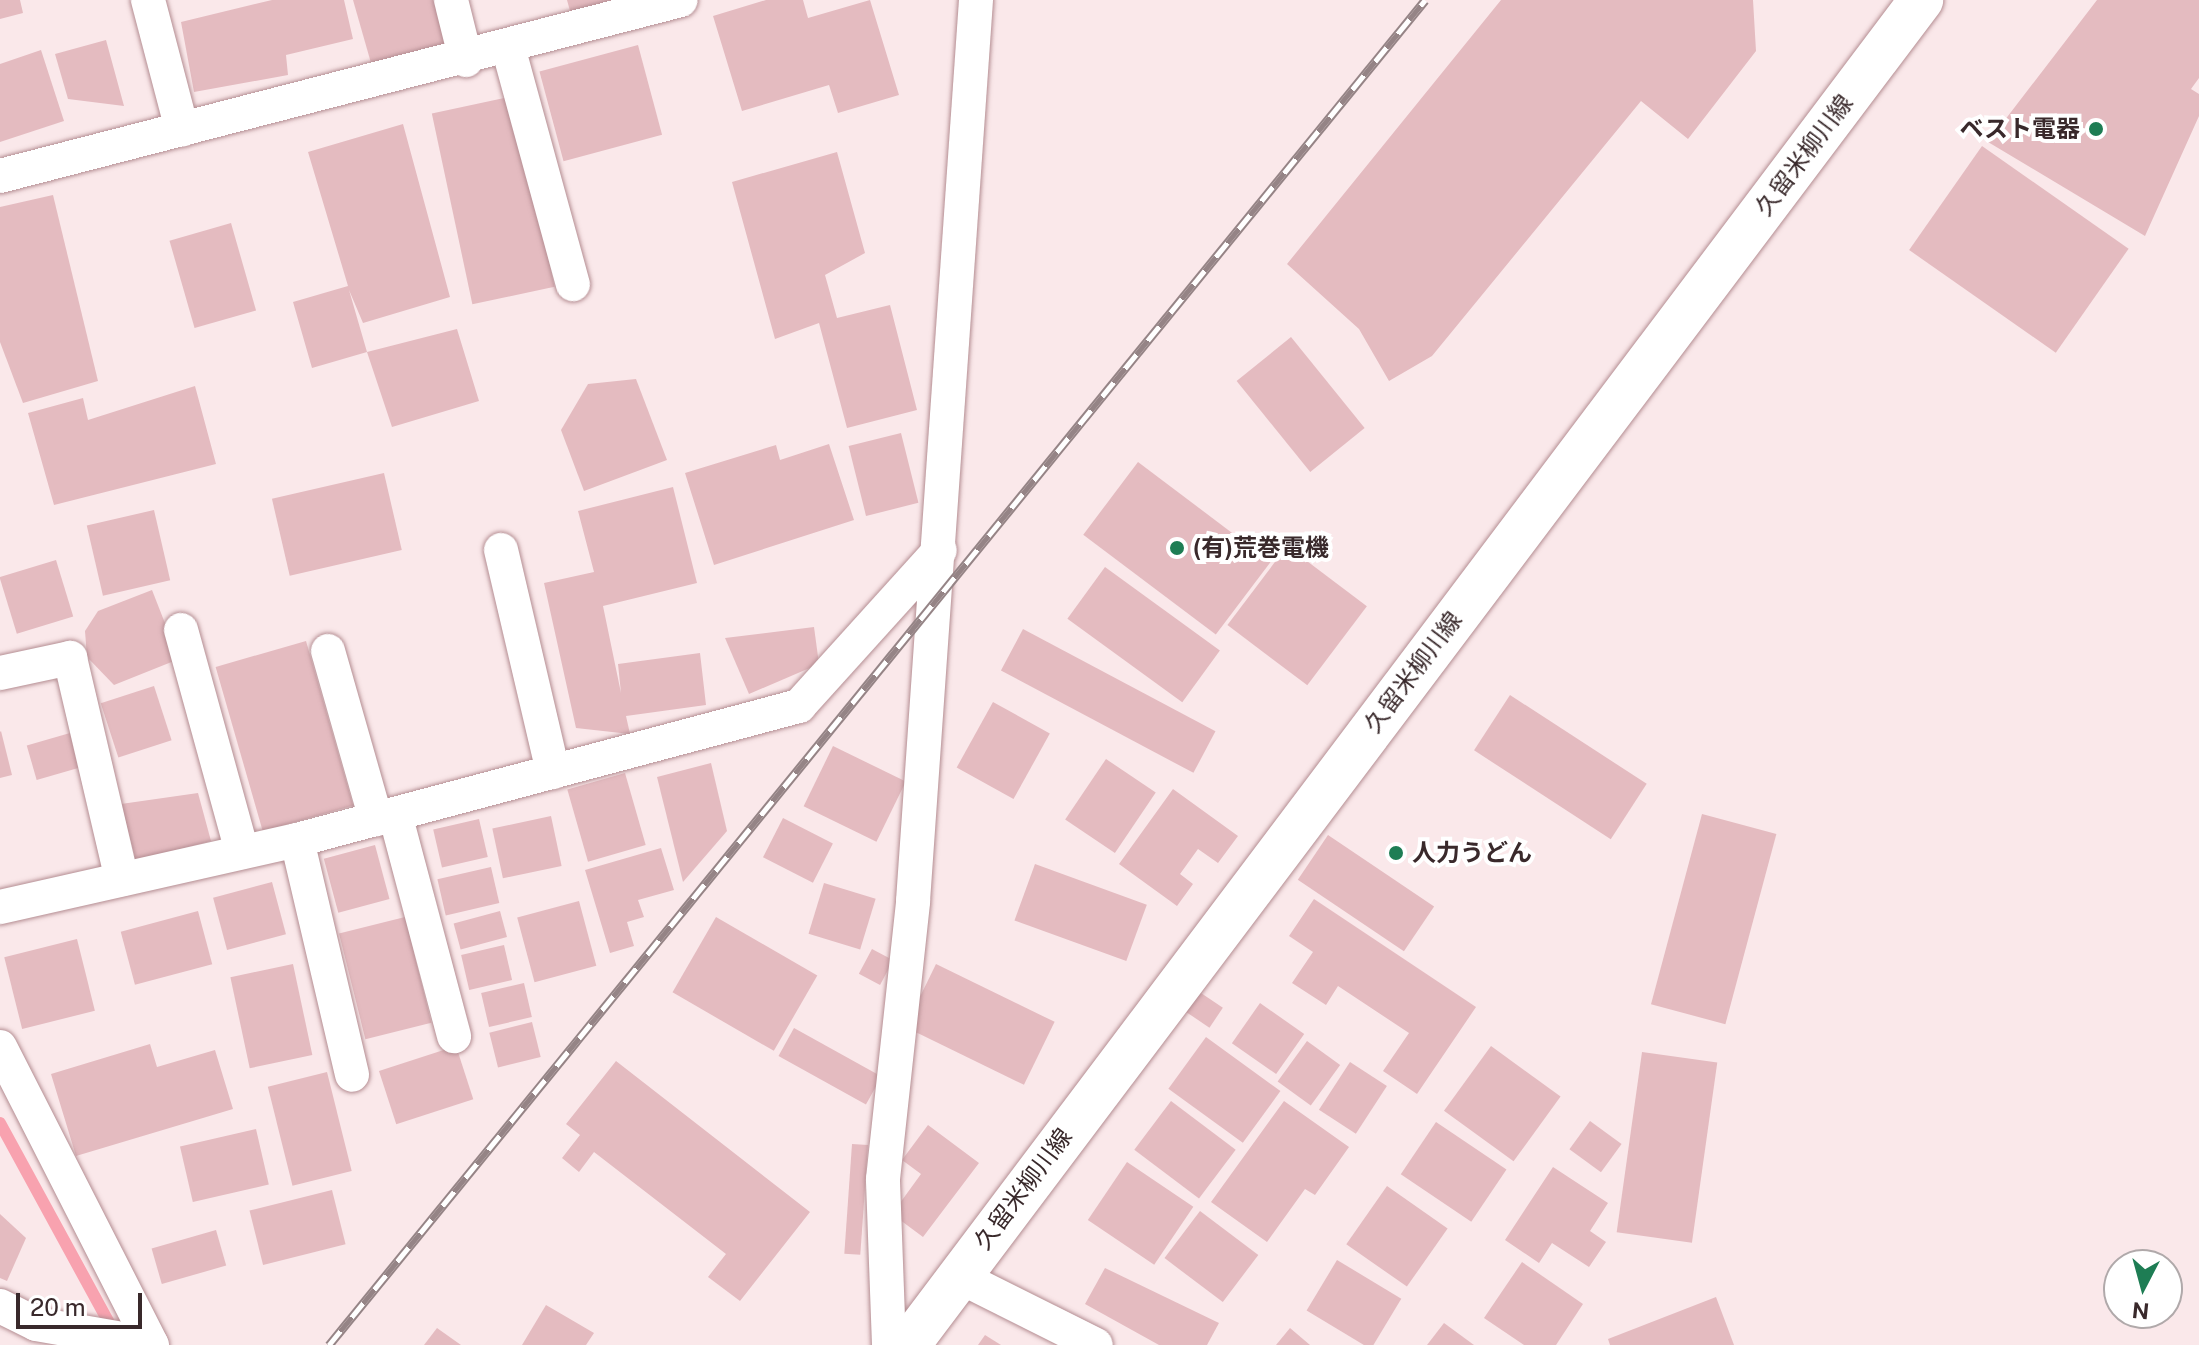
<!DOCTYPE html>
<html>
<head>
<meta charset="utf-8">
<style>
  body { margin:0 }
  #map { position:relative; width:2199px; height:1345px; overflow:hidden; background:#fae8ea; font-family:"Public Sans","Noto Sans JP",sans-serif }
  div>[style] { position:absolute }
  [style*='--x'] { left:calc(var(--x)*1px); top:calc(var(--y)*1px); width:calc(var(--w)*1px); rotate:calc(var(--a)*1deg) }
  .stream>* { height:12px; margin:-6px; padding:0 6px; transform-origin:6px; border-radius:6px; background:#f8a2af }
  .building>* { inset:0; background:#e4bbc0; transform-origin:0 0 }
  .roads { filter:drop-shadow(0 0 2px #b48d92) drop-shadow(0 0 2px #b48d92) }
  .street>* { height:34px; margin:-17px; padding:0 17px; transform-origin:17px; border-radius:17px; background:#fff }
  .primary>* { height:44px; margin:-22px; padding:0 22px; transform-origin:22px; border-radius:22px; background:#fff }
  .rail>* { height:9px; margin-top:-4.5px; transform-origin:0; background:repeating-linear-gradient(90deg,#fff 0 18px,#958486 0 36px); box-sizing:border-box; border-block:2px solid #958486 }
  .dots>* { width:22px; height:22px; translate:-50% -50%; box-sizing:border-box; border:4px solid #fff; border-radius:50% }
  span { translate:-50% -50%; white-space:nowrap; text-align:center; line-height:1.15; -webkit-text-stroke:8px #fff; paint-order:stroke }
  .poi-label { font-size:24px; color:#39292b; font-weight:700 }
  .right { translate:-100% -50%; text-align:right }
  .left { translate:0 -50%; text-align:left }
  .street-label { font-size:24px; color:#39292b }
  .north { position:absolute; left:2103px; top:1249px; width:80px; height:80px; box-sizing:border-box; background:#fff; border:2px solid #b0a9aa; border-radius:50%; rotate:186deg; font-size:22px; font-weight:700; line-height:32px; text-align:center; color:#39292b }
  .north::after { content:''; display:block; margin:auto; width:28px; height:36px; background:#1e7d54; clip-path:polygon(50% 0,100% 100%,50% 72%,0 100%) }
  .scale { position:absolute; left:16px; top:1293px; width:126px; height:36px; box-sizing:border-box; border:4px solid #39292b; border-top:0; padding-left:10px; font-size:24px; line-height:28px; white-space:nowrap; color:#39292b; -webkit-text-stroke:6px #fff; paint-order:stroke }
</style>
</head>
<body>
<div id="map">
  <div class="stream">
    <div style="--x:0;--y:1123;--w:238;--a:61.4"></div>
  </div>
  <div class="building">
    <div style="clip-path:polygon(0 0,20px 0,23px 13px,0 19px)"></div>
    <div style="clip-path:polygon(272px 0,344px 0,353px 39px,286px 55px,288px 75px,194px 92px,181px 22px)"></div>
    <div style="clip-path:polygon(353px 0,441px 0,450px 32px,442px 48px,373px 70px)"></div>
    <div style="clip-path:polygon(567px 0,620px 0,574px 25px)"></div>
    <div style="clip-path:polygon(766px 0,803px 0,808px 18px,870px 0,899px 95px,838px 113px,829px 85px,742px 111px,713px 16px)"></div>
    <div style="clip-path:polygon(1501px 0,1753px 0,1756px 51px,1688px 139px,1641px 101px,1432px 356px,1389px 381px,1359px 329px,1287px 264px)"></div>
    <div style="clip-path:polygon(2097px 0,2199px 0,2199px 78px,2191px 89px,2199px 94px,2199px 116px,2145px 236px,1988px 142px)"></div>
    <div style="clip-path:polygon(106px 40px,124px 106px,68px 99px,55px 54px)"></div>
    <div style="left:638px;top:45px;width:93px;height:102px;rotate:75deg"></div>
    <div style="clip-path:polygon(41px 50px,64px 121px,0 142px,0 64px)"></div>
    <div style="left:514px;top:96px;width:195px;height:84px;rotate:78deg"></div>
    <div style="clip-path:polygon(403px 124px,450px 297px,363px 323px,349px 290px,367px 352px,457px 329px,479px 401px,392px 427px,367px 352px,312px 368px,293px 302px,348px 286px,308px 152px)"></div>
    <div style="left:1982px;top:146px;width:179px;height:127px;rotate:35deg"></div>
    <div style="clip-path:polygon(837px 152px,865px 253px,825px 275px,837px 318px,890px 305px,917px 410px,847px 428px,819px 323px,775px 339px,732px 182px)"></div>
    <div style="clip-path:polygon(53px 195px,98px 381px,23px 403px,0 342px,0 207px)"></div>
    <div style="left:231px;top:223px;width:91px;height:64px;rotate:74deg"></div>
    <div style="left:1291px;top:337px;width:117px;height:70px;rotate:51deg"></div>
    <div style="clip-path:polygon(636px 379px,667px 460px,584px 491px,561px 430px,588px 384px)"></div>
    <div style="clip-path:polygon(195px 386px,216px 464px,54px 505px,28px 413px,83px 398px,88px 420px)"></div>
    <div style="left:901px;top:433px;width:72px;height:54px;rotate:76deg"></div>
    <div style="clip-path:polygon(829px 444px,854px 520px,714px 565px,685px 473px,776px 445px,780px 460px)"></div>
    <div style="left:1138px;top:462px;width:166px;height:91px;rotate:37deg"></div>
    <div style="left:384px;top:473px;width:79px;height:115px;rotate:77deg"></div>
    <div style="clip-path:polygon(673px 487px,697px 583px,603px 606px,621px 693px,618px 664px,700px 653px,706px 705px,626px 716px,630px 734px,576px 728px,544px 583px,594px 572px,578px 511px)"></div>
    <div style="left:154px;top:510px;width:72px;height:69px;rotate:77deg"></div>
    <div style="left:1287px;top:546px;width:100px;height:99px;rotate:37deg"></div>
    <div style="left:56px;top:560px;width:59px;height:59px;rotate:73deg"></div>
    <div style="left:1105px;top:567px;width:142px;height:64px;rotate:36deg"></div>
    <div style="clip-path:polygon(152px 590px,179px 659px,114px 685px,87px 657px,85px 631px,98px 611px)"></div>
    <div style="clip-path:polygon(814px 627px,819px 664px,749px 694px,725px 638px)"></div>
    <div style="left:1023px;top:629px;width:218px;height:47px;rotate:28deg"></div>
    <div style="left:306px;top:641px;width:171px;height:94px;rotate:74deg"></div>
    <div style="left:154px;top:686px;width:57px;height:56px;rotate:72deg"></div>
    <div style="left:1510px;top:695px;width:163px;height:66px;rotate:33deg"></div>
    <div style="left:993px;top:702px;width:65px;height:75px;rotate:29deg"></div>
    <div style="clip-path:polygon(1px 731px,12px 775px,0 778px,0 732px)"></div>
    <div style="left:70px;top:733px;width:36px;height:45px;rotate:74deg"></div>
    <div style="left:833px;top:746px;width:81px;height:67px;rotate:26deg"></div>
    <div style="left:1106px;top:759px;width:60px;height:73px;rotate:34deg"></div>
    <div style="clip-path:polygon(711px 763px,727px 831px,683px 882px,657px 777px)"></div>
    <div style="left:625px;top:773px;width:75px;height:60px;rotate:74deg"></div>
    <div style="clip-path:polygon(1173px 789px,1238px 836px,1218px 863px,1198px 849px,1180px 874px,1193px 884px,1177px 906px,1119px 864px)"></div>
    <div style="clip-path:polygon(198px 793px,211px 841px,136px 861px,121px 804px)"></div>
    <div style="left:1702px;top:814px;width:77px;height:197px;rotate:15deg"></div>
    <div style="left:551px;top:816px;width:51px;height:60px;rotate:78deg"></div>
    <div style="left:783px;top:818px;width:56px;height:44px;rotate:27deg"></div>
    <div style="left:479px;top:819px;width:39px;height:47px;rotate:77deg"></div>
    <div style="left:1328px;top:835px;width:128px;height:54px;rotate:34deg"></div>
    <div style="left:375px;top:845px;width:56px;height:53px;rotate:75deg"></div>
    <div style="clip-path:polygon(661px 848px,674px 890px,638px 900px,644px 917px,627px 922px,634px 946px,610px 953px,585px 870px)"></div>
    <div style="left:1035px;top:864px;width:119px;height:60px;rotate:20deg"></div>
    <div style="left:491px;top:867px;width:37px;height:55px;rotate:77deg"></div>
    <div style="left:272px;top:882px;width:54px;height:61px;rotate:75deg"></div>
    <div style="left:824px;top:883px;width:54px;height:53px;rotate:17deg"></div>
    <div style="clip-path:polygon(1314px 899px,1476px 1007px,1417px 1094px,1383px 1071px,1409px 1033px,1338px 986px,1326px 1005px,1292px 983px,1313px 952px,1289px 936px)"></div>
    <div style="left:579px;top:901px;width:67px;height:64px;rotate:75deg"></div>
    <div style="left:198px;top:911px;width:55px;height:80px;rotate:75deg"></div>
    <div style="left:500px;top:911px;width:27px;height:48px;rotate:75deg"></div>
    <div style="left:405px;top:917px;width:109px;height:68px;rotate:76deg"></div>
    <div style="left:716px;top:917px;width:117px;height:87px;rotate:30deg"></div>
    <div style="left:77px;top:939px;width:74px;height:75px;rotate:76deg"></div>
    <div style="left:504px;top:945px;width:36px;height:44px;rotate:77deg"></div>
    <div style="left:872px;top:949px;width:24px;height:28px;rotate:28deg"></div>
    <div style="left:293px;top:964px;width:93px;height:64px;rotate:78deg"></div>
    <div style="left:936px;top:964px;width:132px;height:70px;rotate:26deg"></div>
    <div style="left:524px;top:983px;width:35px;height:44px;rotate:77deg"></div>
    <div style="left:1198px;top:991px;width:30px;height:24px;rotate:34deg"></div>
    <div style="left:1260px;top:1003px;width:54px;height:49px;rotate:35deg"></div>
    <div style="left:532px;top:1022px;width:36px;height:44px;rotate:76deg"></div>
    <div style="left:794px;top:1028px;width:100px;height:32px;rotate:29deg"></div>
    <div style="left:1206px;top:1037px;width:92px;height:64px;rotate:36deg"></div>
    <div style="left:1307px;top:1041px;width:41px;height:50px;rotate:36deg"></div>
    <div style="clip-path:polygon(150px 1044px,157px 1067px,215px 1050px,233px 1109px,76px 1156px,51px 1074px)"></div>
    <div style="left:456px;top:1046px;width:56px;height:81px;rotate:72deg"></div>
    <div style="left:1491px;top:1046px;width:86px;height:80px;rotate:36deg"></div>
    <div style="left:1642px;top:1052px;width:76px;height:182px;rotate:8deg"></div>
    <div style="clip-path:polygon(616px 1061px,810px 1212px,740px 1301px,708px 1277px,726px 1254px,594px 1152px,579px 1172px,562px 1158px,580px 1135px,566px 1124px)"></div>
    <div style="left:1350px;top:1062px;width:44px;height:57px;rotate:33deg"></div>
    <div style="left:327px;top:1072px;width:102px;height:61px;rotate:76deg"></div>
    <div style="left:1171px;top:1101px;width:81px;height:61px;rotate:37deg"></div>
    <div style="clip-path:polygon(1284px 1101px,1349px 1147px,1315px 1195px,1305px 1189px,1267px 1242px,1211px 1202px)"></div>
    <div style="left:1590px;top:1121px;width:39px;height:35px;rotate:36deg"></div>
    <div style="left:1436px;top:1122px;width:85px;height:63px;rotate:34deg"></div>
    <div style="clip-path:polygon(928px 1125px,979px 1163px,923px 1237px,892px 1214px,921px 1174px,902px 1160px)"></div>
    <div style="left:256px;top:1129px;width:57px;height:78px;rotate:77deg"></div>
    <div style="left:852px;top:1144px;width:16px;height:110px;rotate:4deg"></div>
    <div style="left:1127px;top:1162px;width:80px;height:70px;rotate:34deg"></div>
    <div style="clip-path:polygon(1553px 1167px,1608px 1203px,1590px 1231px,1606px 1242px,1589px 1267px,1552px 1243px,1539px 1263px,1505px 1240px)"></div>
    <div style="left:1387px;top:1186px;width:74px;height:71px;rotate:35deg"></div>
    <div style="left:332px;top:1190px;width:56px;height:85px;rotate:76deg"></div>
    <div style="left:1200px;top:1211px;width:73px;height:59px;rotate:37deg"></div>
    <div style="clip-path:polygon(0 1214px,26px 1238px,7px 1281px,0 1278px)"></div>
    <div style="left:216px;top:1230px;width:37px;height:67px;rotate:74deg"></div>
    <div style="left:1337px;top:1260px;width:75px;height:59px;rotate:31deg"></div>
    <div style="clip-path:polygon(1522px 1262px,1583px 1304px,1556px 1345px,1524px 1345px,1484px 1318px)"></div>
    <div style="clip-path:polygon(1105px 1268px,1219px 1323px,1207px 1345px,1159px 1345px,1085px 1304px)"></div>
    <div style="clip-path:polygon(1716px 1297px,1734px 1345px,1610px 1345px,1608px 1339px)"></div>
    <div style="clip-path:polygon(546px 1305px,594px 1333px,586px 1345px,522px 1345px)"></div>
    <div style="clip-path:polygon(1444px 1323px,1474px 1345px,1427px 1345px)"></div>
    <div style="clip-path:polygon(437px 1328px,461px 1345px,424px 1345px)"></div>
    <div style="clip-path:polygon(1290px 1328px,1310px 1345px,1276px 1345px)"></div>
    <div style="clip-path:polygon(985px 1335px,1001px 1345px,978px 1345px)"></div>
  </div>
  <div class="roads">
    <div class="street">
      <div style="--x:148;--y:0;--w:134;--a:75.3"></div>
      <div style="--x:451;--y:0;--w:62;--a:76"></div>
      <div style="--x:508;--y:47;--w:246;--a:74.7"></div>
      <div style="--x:0;--y:176;--w:703;--a:-14.49"></div>
      <div style="--x:501;--y:550;--w:228;--a:76.8"></div>
      <div style="--x:181;--y:630;--w:230;--a:74.6"></div>
      <div style="--x:328;--y:651;--w:175;--a:74.1"></div>
      <div style="--x:0;--y:673;--w:72;--a:-12.1"></div>
      <div style="--x:70;--y:658;--w:227;--a:76.8"></div>
      <div style="--x:395;--y:814;--w:230;--a:75.1"></div>
      <div style="--x:297;--y:840;--w:241;--a:76.8"></div>
      <div style="--x:0;--y:907;--w:304;--a:-12.7"></div>
      <div style="--x:297;--y:840;--w:520;--a:-14.95"></div>
      <div style="--x:799;--y:706;--w:210;--a:-47.9"></div>
      <div style="--x:0;--y:1047;--w:335;--a:63"></div>
      <div style="--x:958;--y:1276;--w:154;--a:26.6"></div>
      <div style="--x:0;--y:1306;--w:40;--a:26.6"></div>
      <div style="--x:36;--y:1324;--w:117;--a:9.9"></div>
      <div style="--x:889;--y:1345;--w:166;--a:-92.1"></div>
      <div style="--x:883;--y:1179;--w:280;--a:-83.8"></div>
      <div style="--x:913;--y:901;--w:903;--a:-86"></div>
    </div>
    <div class="primary">
      <div style="--x:908;--y:1345;--w:1684;--a:-53.01"></div>
    </div>
  </div>
  <div class="rail">
    <div style="--x:329;--y:1345;--w:1735;--a:-50.82"></div>
  </div>
  <div class="dots">
    <div style="left:2096px;top:129px;background:#1e7d54"></div>
    <div style="left:1177px;top:548px;background:#1e7d54"></div>
    <div style="left:1396px;top:853px;background:#1e7d54"></div>
  </div>
  <div class="poi-label">
    <span class="right" style="left:2080px;top:129px">ベスト電器</span>
    <span class="left" style="left:1193px;top:548px">(有)荒巻電機</span>
    <span class="left" style="left:1412px;top:853px">人力うどん</span>
  </div>
  <div class="street-label">
    <span style="left:1804px;top:155px;rotate:-53deg">久留米柳川線</span>
    <span style="left:1413px;top:672px;rotate:-53deg">久留米柳川線</span>
    <span style="left:1023px;top:1189px;rotate:-53deg">久留米柳川線</span>
  </div>
  <div class="north">N</div>
  <div class="scale">20 m</div>
</div>
</body>
</html>
